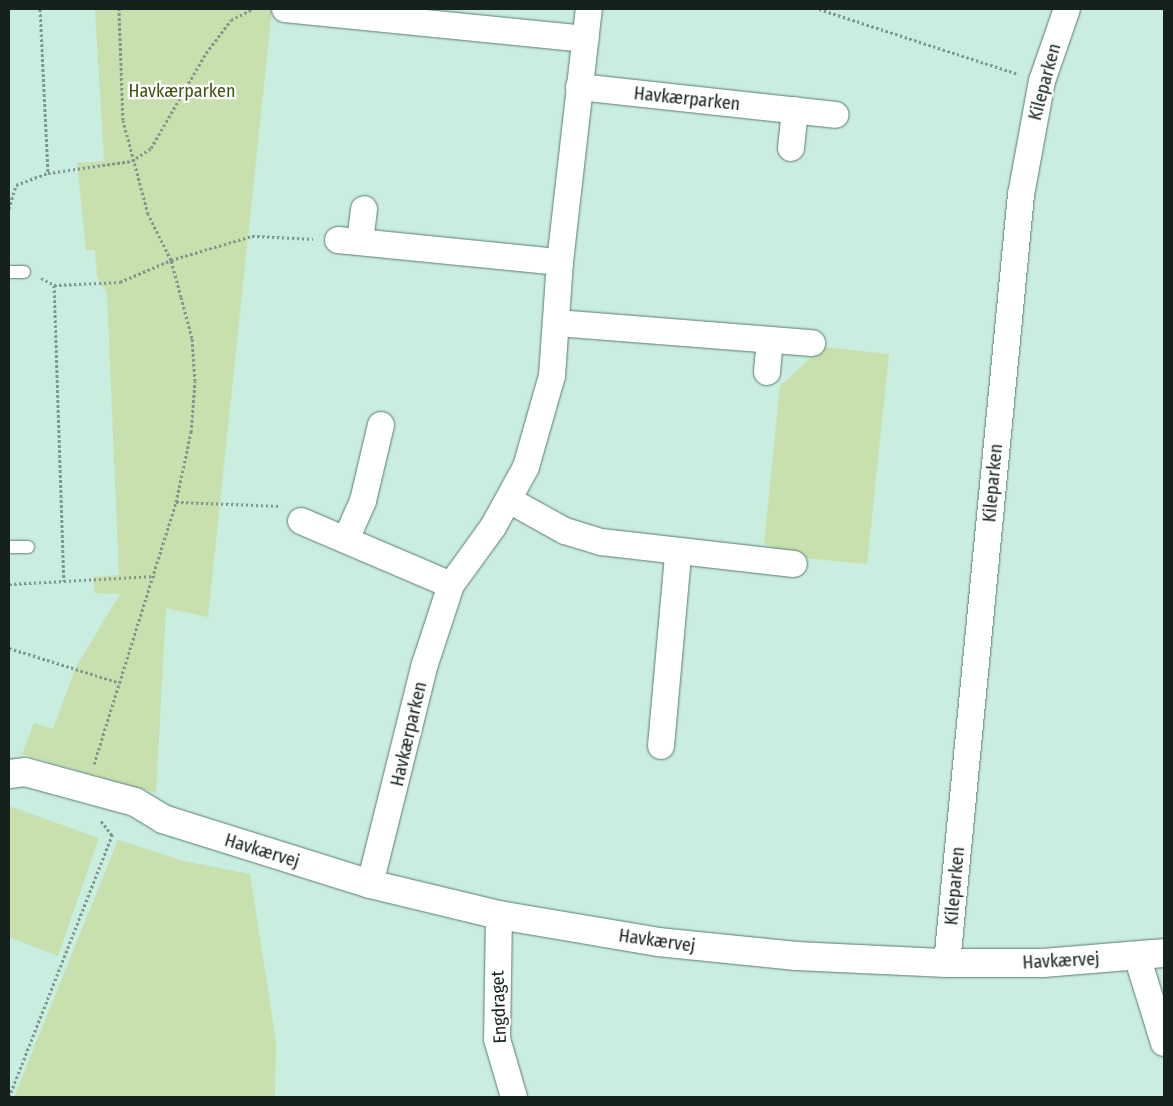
<!DOCTYPE html>
<html>
<head>
<meta charset="utf-8">
<style>
  body { margin:0 }
  #map { position:relative; width:1173px; height:1106px; overflow:hidden; background:#c9eddf; font-family:"Fira Sans Condensed",sans-serif }
  div>[style] { position:absolute }
  [style*='--x'] { left:calc(var(--x)*1px); top:calc(var(--y)*1px); width:calc(var(--w)*1px); rotate:calc(var(--a)*1deg) }
  .green>* { inset:0; background:#c8dfae }
  .path>* { height:3px; margin-top:-1.5px; transform-origin:0; background:repeating-linear-gradient(90deg,#7e988e 0 2.5px,transparent 0 5px) }
  .roads { filter:drop-shadow(0 0 1px #5b7c6f) drop-shadow(0 0 1px #5b7c6f) }
  .service>* { height:12px; margin:-6px; padding:0 6px; transform-origin:6px; border-radius:6px; background:#fff }
  .minor>* { height:26px; margin:-13px; padding:0 13px; transform-origin:13px; border-radius:13px; background:#fff }
  .tertiary>* { height:28px; margin:-14px; padding:0 14px; transform-origin:14px; border-radius:14px; background:#fff }
  span { translate:-50% -50%; white-space:nowrap; text-align:center; line-height:1.15; -webkit-text-stroke:4.5px #fff; paint-order:stroke }
  .street-label { font-size:18px; color:#14211c }
  .park-label { font-size:18px; color:#3b5410 }
  .frame { position:absolute; inset:0; border:10px solid #14211c; pointer-events:none }
</style>
</head>
<body>
<div id="map">
  <div class="green">
    <div style="clip-path:polygon(95px 9px,272px 9px,208px 617px,166px 608px,156px 793px,22px 754px,34px 723px,53px 729px,76px 667px,120px 594px,95px 593px,93px 577px,119px 575px,107px 294px,97px 277px,95px 250px,86px 250px,77px 163px,104px 161px)"></div>
    <div style="clip-path:polygon(822px 347px,889px 354px,867px 564px,804px 558px,764px 544px,780px 386px)"></div>
    <div style="clip-path:polygon(9px 806px,99px 838px,58px 956px,9px 937px)"></div>
    <div style="clip-path:polygon(118px 840px,184px 861px,250px 874px,276px 1041px,275px 1097px,14px 1097px)"></div>
  </div>
  <div class="path">
    <div style="--x:40;--y:9;--w:164;--a:87.2"></div>
    <div style="--x:819;--y:9;--w:209;--a:18.1"></div>
    <div style="--x:9;--y:209;--w:25;--a:-74"></div>
    <div style="--x:16;--y:185;--w:34;--a:-21"></div>
    <div style="--x:48;--y:173;--w:85;--a:-8.1"></div>
    <div style="--x:132;--y:161;--w:23;--a:-34"></div>
    <div style="--x:151;--y:148;--w:110;--a:-59.9"></div>
    <div style="--x:206;--y:53;--w:41;--a:-52.9"></div>
    <div style="--x:231;--y:20;--w:25;--a:-27"></div>
    <div style="--x:41;--y:278;--w:15;--a:28"></div>
    <div style="--x:54;--y:285;--w:66;--a:-2.6"></div>
    <div style="--x:120;--y:282;--w:56;--a:-23.3"></div>
    <div style="--x:171;--y:260;--w:84;--a:-16.5"></div>
    <div style="--x:252;--y:236;--w:61;--a:2.8"></div>
    <div style="--x:54;--y:285;--w:296;--a:88.1"></div>
    <div style="--x:176;--y:502;--w:104;--a:2.2"></div>
    <div style="--x:9;--y:584;--w:146;--a:-3.1"></div>
    <div style="--x:9;--y:648;--w:116;--a:17.5"></div>
    <div style="--x:94;--y:764;--w:275;--a:-72.6"></div>
    <div style="--x:176;--y:502;--w:72;--a:-77.9"></div>
    <div style="--x:191;--y:432;--w:51;--a:-85.5"></div>
    <div style="--x:195;--y:381;--w:43;--a:-94"></div>
    <div style="--x:192;--y:338;--w:42;--a:-105"></div>
    <div style="--x:181;--y:297;--w:38;--a:-105"></div>
    <div style="--x:171;--y:260;--w:51;--a:-116.6"></div>
    <div style="--x:148;--y:214;--w:97;--a:-104.9"></div>
    <div style="--x:123;--y:120;--w:111;--a:-92.1"></div>
    <div style="--x:9;--y:1097;--w:282;--a:-68.5"></div>
    <div style="--x:112;--y:835;--w:18;--a:-128"></div>
  </div>
  <div class="roads">
    <div class="service">
      <div style="--x:9;--y:272;--w:15;--a:0"></div>
      <div style="--x:9;--y:547;--w:19;--a:0"></div>
    </div>
    <div class="minor">
      <div style="--x:285;--y:9;--w:302;--a:5.7"></div>
      <div style="--x:579;--y:87;--w:258;--a:6.2"></div>
      <div style="--x:791;--y:148;--w:38;--a:-84"></div>
      <div style="--x:338;--y:240;--w:223;--a:5.7"></div>
      <div style="--x:360;--y:242;--w:33;--a:-83"></div>
      <div style="--x:557;--y:323;--w:256;--a:4.5"></div>
      <div style="--x:767;--y:372;--w:32;--a:-85"></div>
      <div style="--x:509;--y:500;--w:64;--a:29"></div>
      <div style="--x:565;--y:531;--w:38;--a:17"></div>
      <div style="--x:601;--y:542;--w:194;--a:6.5"></div>
      <div style="--x:301;--y:521;--w:163;--a:23.1"></div>
      <div style="--x:347;--y:537;--w:39;--a:-66"></div>
      <div style="--x:363;--y:501;--w:78;--a:-76.7"></div>
      <div style="--x:661;--y:746;--w:193;--a:-84.9"></div>
      <div style="--x:370;--y:884;--w:227;--a:-76"></div>
      <div style="--x:425;--y:664;--w:83;--a:-71.8"></div>
      <div style="--x:451;--y:585;--w:72;--a:-54.1"></div>
      <div style="--x:493;--y:527;--w:68;--a:-61.2"></div>
      <div style="--x:526;--y:467;--w:95;--a:-74.1"></div>
      <div style="--x:552;--y:376;--w:114;--a:-86"></div>
      <div style="--x:560;--y:262;--w:255;--a:-83.5"></div>
      <div style="--x:499;--y:915;--w:124;--a:90.9"></div>
      <div style="--x:497;--y:1039;--w:60;--a:73.7"></div>
      <div style="--x:1137;--y:956;--w:91;--a:72.8"></div>
      <div style="--x:947;--y:963;--w:772;--a:-84.5"></div>
      <div style="--x:1021;--y:195;--w:116;--a:-79.6"></div>
      <div style="--x:1042;--y:81;--w:76;--a:-70.9"></div>
    </div>
    <div class="tertiary">
      <div style="--x:9;--y:774;--w:16;--a:-7"></div>
      <div style="--x:25;--y:772;--w:114;--a:15.3"></div>
      <div style="--x:135;--y:802;--w:33;--a:31"></div>
      <div style="--x:163;--y:819;--w:217;--a:17.4"></div>
      <div style="--x:370;--y:884;--w:133;--a:13.5"></div>
      <div style="--x:499;--y:915;--w:161;--a:9.6"></div>
      <div style="--x:658;--y:942;--w:139;--a:5.8"></div>
      <div style="--x:796;--y:956;--w:151;--a:2.7"></div>
      <div style="--x:947;--y:963;--w:96;--a:0"></div>
      <div style="--x:1043;--y:963;--w:121;--a:-4.7"></div>
    </div>
  </div>
  <div class="street-label">
    <span style="left:1045px;top:82px;rotate:-75deg">Kileparken</span>
    <span style="left:687px;top:99px;rotate:6deg">Havkærparken</span>
    <span style="left:993px;top:483px;rotate:-85deg">Kileparken</span>
    <span style="left:409px;top:734px;rotate:-77deg">Havkærparken</span>
    <span style="left:262px;top:851px;rotate:17deg">Havkærvej</span>
    <span style="left:955px;top:886px;rotate:-85deg">Kileparken</span>
    <span style="left:657px;top:941px;rotate:8deg">Havkærvej</span>
    <span style="left:1061px;top:961px;rotate:-3deg">Havkærvej</span>
    <span style="left:499px;top:1007px;rotate:-92deg">Engdraget</span>
  </div>
  <div class="park-label">
    <span style="left:182px;top:91px">Havkærparken</span>
  </div>
  <div class="frame"></div>
</div>
</body>
</html>
